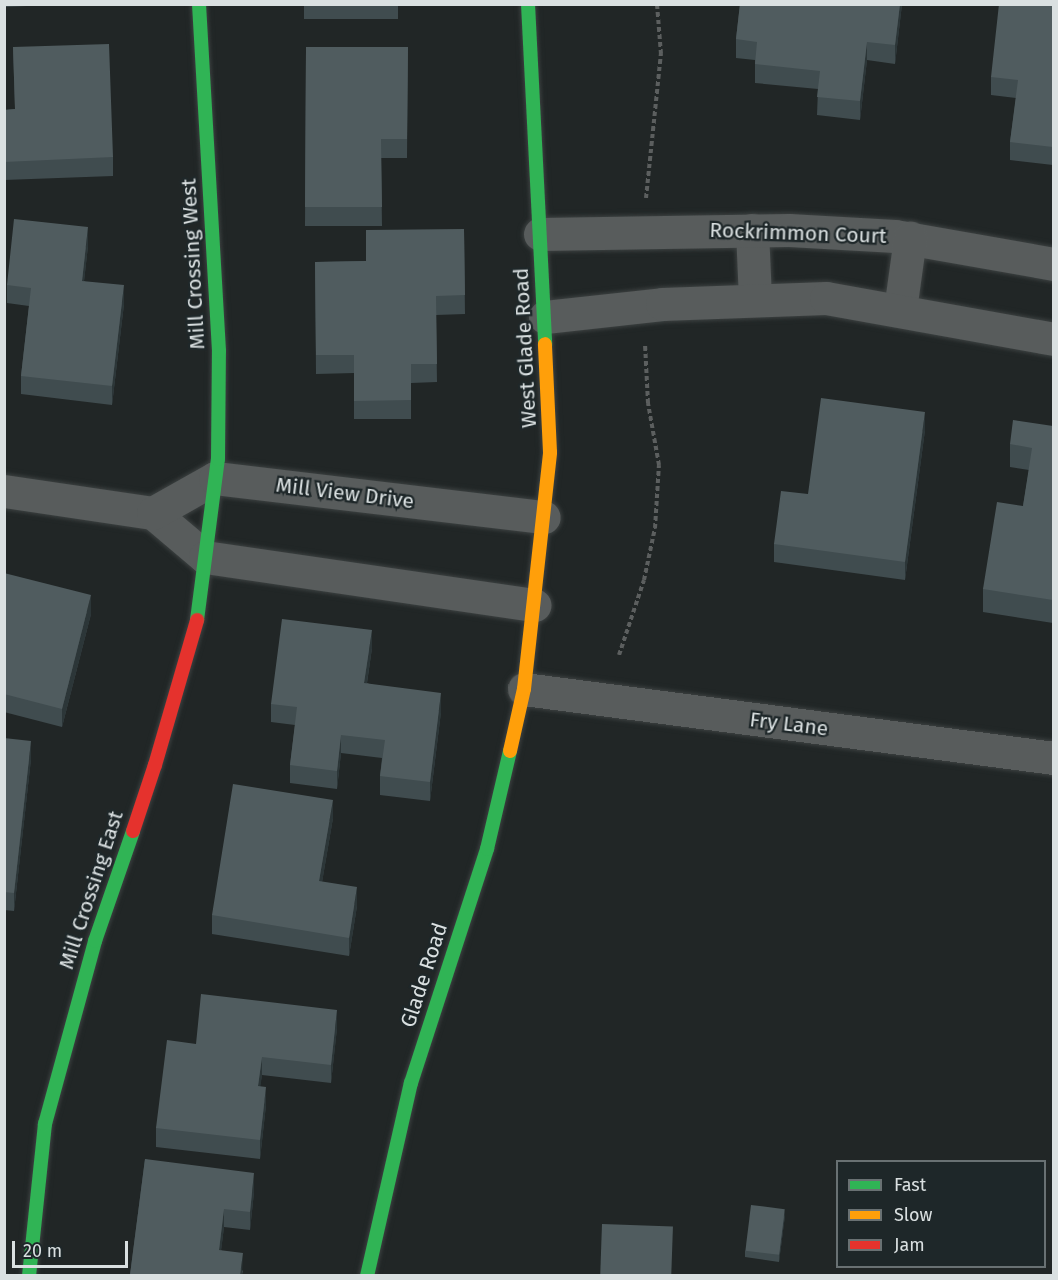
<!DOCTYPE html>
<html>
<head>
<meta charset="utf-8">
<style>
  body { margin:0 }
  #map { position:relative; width:1058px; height:1280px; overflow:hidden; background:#212626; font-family:"Fira Sans",sans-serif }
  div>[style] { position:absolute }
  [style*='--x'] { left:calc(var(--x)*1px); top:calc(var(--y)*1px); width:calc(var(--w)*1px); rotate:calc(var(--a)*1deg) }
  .path>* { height:4px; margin-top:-2px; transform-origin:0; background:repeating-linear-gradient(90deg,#5c5f5f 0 4.5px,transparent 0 7.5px) }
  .roads { filter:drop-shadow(0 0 2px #3c4141) drop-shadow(0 0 2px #3c4141) }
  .street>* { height:33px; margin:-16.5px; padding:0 16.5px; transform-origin:16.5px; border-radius:16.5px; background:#585c5c }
  .fast>* { height:14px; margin:-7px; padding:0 7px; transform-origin:7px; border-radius:7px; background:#30b455 }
  .slow>* { height:14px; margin:-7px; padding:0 7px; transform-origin:7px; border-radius:7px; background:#ff9f0a }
  .jam>* { height:14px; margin:-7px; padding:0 7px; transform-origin:7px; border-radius:7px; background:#e5322d }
  .wall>* { inset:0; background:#404c4f; transform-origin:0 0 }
  .shaded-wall>* { inset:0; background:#2c3638 }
  .building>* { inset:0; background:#505c5f; transform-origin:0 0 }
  span { translate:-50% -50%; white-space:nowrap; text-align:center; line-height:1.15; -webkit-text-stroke:4.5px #1e2729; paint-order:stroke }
  .street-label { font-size:21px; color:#dae0e1 }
  .frame { position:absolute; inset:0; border:6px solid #dae0e1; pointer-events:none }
  .legend { position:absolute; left:836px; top:1160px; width:210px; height:108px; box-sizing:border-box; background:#1e2729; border:2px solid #697173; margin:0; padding:8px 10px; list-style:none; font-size:18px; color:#dae0e1 }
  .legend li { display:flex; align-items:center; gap:12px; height:30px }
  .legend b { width:30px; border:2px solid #697173 }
  .scale { position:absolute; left:12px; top:1241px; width:116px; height:27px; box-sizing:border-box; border:3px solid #dae0e1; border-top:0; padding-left:8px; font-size:18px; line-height:21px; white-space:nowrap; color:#dae0e1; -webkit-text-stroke:4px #1e2729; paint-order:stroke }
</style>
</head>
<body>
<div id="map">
  <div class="path">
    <div style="--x:646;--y:198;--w:145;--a:-84.1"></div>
    <div style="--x:661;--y:54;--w:50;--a:-94.6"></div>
    <div style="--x:619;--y:655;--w:79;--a:-71.6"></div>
    <div style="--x:644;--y:580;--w:53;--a:-78.1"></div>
    <div style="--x:655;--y:528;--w:63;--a:-86.4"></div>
    <div style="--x:659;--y:465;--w:63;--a:-100.1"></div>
    <div style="--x:648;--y:403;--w:60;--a:-92.9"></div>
  </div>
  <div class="roads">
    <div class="street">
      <div style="--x:752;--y:230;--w:70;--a:87.5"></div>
      <div style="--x:540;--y:234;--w:249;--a:-0.9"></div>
      <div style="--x:789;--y:230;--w:106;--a:3.2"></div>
      <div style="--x:895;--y:236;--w:161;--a:10"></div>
      <div style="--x:900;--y:310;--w:73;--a:-82.1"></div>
      <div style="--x:545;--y:317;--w:118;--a:-6.3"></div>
      <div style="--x:662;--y:304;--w:164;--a:-2.1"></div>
      <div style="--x:826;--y:298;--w:232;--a:10.2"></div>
      <div style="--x:4;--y:491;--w:151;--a:8.4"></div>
      <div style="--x:153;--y:513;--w:68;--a:40.2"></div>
      <div style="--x:205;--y:557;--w:333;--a:8.3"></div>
      <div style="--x:153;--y:513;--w:71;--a:-29.4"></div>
      <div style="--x:215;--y:478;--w:331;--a:6.8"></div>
      <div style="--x:524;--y:689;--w:534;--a:7.42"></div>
    </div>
    <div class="fast">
      <div style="--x:528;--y:4;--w:340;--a:87.1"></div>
      <div style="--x:197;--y:620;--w:162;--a:-82.6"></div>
      <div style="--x:218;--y:459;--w:108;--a:-89.5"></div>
      <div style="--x:219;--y:351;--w:348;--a:-93.3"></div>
      <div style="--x:29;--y:1276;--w:153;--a:-84"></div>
      <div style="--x:45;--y:1124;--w:190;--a:-74.7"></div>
      <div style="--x:95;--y:941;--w:116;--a:-70.9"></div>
      <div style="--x:367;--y:1276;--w:198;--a:-77.2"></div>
      <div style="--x:411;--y:1083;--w:246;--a:-72"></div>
      <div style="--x:487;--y:849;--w:101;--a:-76.8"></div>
    </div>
    <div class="slow">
      <div style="--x:510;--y:751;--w:64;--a:-77.3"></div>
      <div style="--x:524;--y:689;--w:238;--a:-83.7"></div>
      <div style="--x:550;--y:452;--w:108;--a:-92.7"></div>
    </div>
    <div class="jam">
      <div style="--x:133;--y:831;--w:70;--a:-71.6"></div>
      <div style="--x:155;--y:765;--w:151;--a:-73.8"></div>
    </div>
  </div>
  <div class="wall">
    <div style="clip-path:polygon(4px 4px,73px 4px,4px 7px)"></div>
    <div style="left:304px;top:4px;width:94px;height:15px"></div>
    <div style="clip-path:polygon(740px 4px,902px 4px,895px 64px,867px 60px,860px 120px,817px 115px,818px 89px,755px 83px,755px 60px,736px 58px,736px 39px)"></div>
    <div style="clip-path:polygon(1053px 4px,1053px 165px,1010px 160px,1010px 142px,1016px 98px,991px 95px,991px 77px)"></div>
    <div style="clip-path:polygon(13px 47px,113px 157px,113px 176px,4px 180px,4px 110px,15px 109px)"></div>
    <div style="clip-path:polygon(306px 47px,408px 47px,407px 158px,381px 158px,382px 226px,305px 226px)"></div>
    <div style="clip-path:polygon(464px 229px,465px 314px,436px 315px,437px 382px,411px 383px,411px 419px,354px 419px,354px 373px,316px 374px,315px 262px,366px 261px)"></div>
    <div style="clip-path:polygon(88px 246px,84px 281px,124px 304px,112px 405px,21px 394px,21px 376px,29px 306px,7px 303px,7px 285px)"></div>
    <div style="clip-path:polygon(1053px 426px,1053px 623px,983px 612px,983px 589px,1023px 506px,1029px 470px,1010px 467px,1010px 444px)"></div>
    <div style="clip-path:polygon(925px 430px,905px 580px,774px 562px,774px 544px,808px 494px)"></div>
    <div style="clip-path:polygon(4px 573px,91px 614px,62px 727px,4px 712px)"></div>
    <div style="clip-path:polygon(372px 648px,367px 683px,441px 712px,430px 801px,380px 795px,380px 776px,382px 758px,341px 753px,337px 789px,290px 783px,290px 765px,295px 725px,271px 722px,271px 704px)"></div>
    <div style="clip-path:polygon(4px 738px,31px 759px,14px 911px,4px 910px)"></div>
    <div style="clip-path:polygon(333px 818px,322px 882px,357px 906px,349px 956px,212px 934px,212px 915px)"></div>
    <div style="clip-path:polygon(337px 1028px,331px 1083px,262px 1075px,260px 1086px,266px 1105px,260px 1159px,156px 1147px,156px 1128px,196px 1044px)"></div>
    <div style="clip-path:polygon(145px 1159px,254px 1192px,250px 1230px,224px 1227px,221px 1250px,243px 1271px,242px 1275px,130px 1275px)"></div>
    <div style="clip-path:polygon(785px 1215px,779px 1262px,745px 1257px,745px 1251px)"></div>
  </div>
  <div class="shaded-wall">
    <div style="clip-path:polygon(900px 4px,902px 4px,895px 64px,895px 45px)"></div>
    <div style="clip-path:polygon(867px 42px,867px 60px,860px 120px,860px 101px)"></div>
    <div style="clip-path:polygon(88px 227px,88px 246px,82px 299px,82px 281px)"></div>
    <div style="clip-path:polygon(124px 285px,124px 304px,112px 405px,112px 386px)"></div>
    <div style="clip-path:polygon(925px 412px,925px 430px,905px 580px,905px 562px)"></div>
    <div style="clip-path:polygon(91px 595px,91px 614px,62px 727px,62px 709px)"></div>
    <div style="clip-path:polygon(372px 630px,372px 648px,364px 702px,364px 683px)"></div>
    <div style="clip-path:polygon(441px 693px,441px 712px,430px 801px,430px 782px)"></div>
    <div style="clip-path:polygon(341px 735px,341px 753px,337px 789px,337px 771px)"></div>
    <div style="clip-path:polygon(31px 741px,31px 759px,14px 911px,14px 893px)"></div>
    <div style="clip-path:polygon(333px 800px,333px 818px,319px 900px,319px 881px)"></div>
    <div style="clip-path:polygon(357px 887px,357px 906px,349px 956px,349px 938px)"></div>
    <div style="clip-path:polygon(337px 1010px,337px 1028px,331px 1083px,331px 1065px)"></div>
    <div style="clip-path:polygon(262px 1057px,262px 1075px,258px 1104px,258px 1086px)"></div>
    <div style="clip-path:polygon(266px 1087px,266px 1105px,260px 1159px,260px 1140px)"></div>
    <div style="clip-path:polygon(254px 1173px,254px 1192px,250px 1230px,250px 1212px)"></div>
    <div style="clip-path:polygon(224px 1209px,224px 1227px,219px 1268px,219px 1250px)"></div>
    <div style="clip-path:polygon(785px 1209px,785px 1215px,779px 1262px,779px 1255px)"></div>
    <div style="clip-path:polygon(243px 1253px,242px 1275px,240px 1275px)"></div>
  </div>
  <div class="building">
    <div style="clip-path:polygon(740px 4px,900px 4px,895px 45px,867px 42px,860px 101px,817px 97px,820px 71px,755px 64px,757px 42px,736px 39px)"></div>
    <div style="clip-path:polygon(999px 4px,1053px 4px,1053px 147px,1010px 142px,1018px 80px,991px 77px)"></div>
    <div style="clip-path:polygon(109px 44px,113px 157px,4px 162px,4px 110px,15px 109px,13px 47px)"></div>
    <div style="clip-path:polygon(306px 47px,408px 47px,407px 139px,381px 139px,382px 207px,305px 207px)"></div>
    <div style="clip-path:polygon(14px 219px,88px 227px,82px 281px,124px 285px,112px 386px,21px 376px,31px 288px,7px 285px)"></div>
    <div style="clip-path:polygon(464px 229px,465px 295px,436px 296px,437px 364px,411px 364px,411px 400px,354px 401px,354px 355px,316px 355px,315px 262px,366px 261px,366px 230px)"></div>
    <div style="clip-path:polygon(821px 398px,925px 412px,905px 562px,774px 544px,781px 491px,808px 494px)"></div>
    <div style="clip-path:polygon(1013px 420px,1053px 426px,1053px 600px,983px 589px,997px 502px,1023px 506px,1032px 448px,1010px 444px)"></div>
    <div style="clip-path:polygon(4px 573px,91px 595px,62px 709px,4px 694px)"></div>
    <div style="clip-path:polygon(282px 619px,372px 630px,364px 683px,441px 693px,430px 782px,380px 776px,385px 740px,341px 735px,337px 771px,290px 765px,297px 707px,271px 704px)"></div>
    <div style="clip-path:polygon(4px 738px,31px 741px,14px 893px,4px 892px)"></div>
    <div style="clip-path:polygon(233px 784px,333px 800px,319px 881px,357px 887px,349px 938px,212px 915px)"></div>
    <div style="clip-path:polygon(201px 994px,337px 1010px,331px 1065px,262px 1057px,258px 1086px,266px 1087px,260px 1140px,156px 1128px,167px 1040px,196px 1044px)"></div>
    <div style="clip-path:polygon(145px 1159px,254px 1173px,250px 1212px,224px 1209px,219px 1250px,243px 1253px,240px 1275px,130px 1275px)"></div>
    <div style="left:751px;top:1205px;width:34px;height:46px;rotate:7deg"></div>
    <div style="left:602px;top:1224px;width:71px;height:51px;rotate:2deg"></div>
  </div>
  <div class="street-label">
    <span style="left:798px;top:233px;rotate:2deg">Rockrimmon Court</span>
    <span style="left:193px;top:264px;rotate:-93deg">Mill Crossing West</span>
    <span style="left:525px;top:348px;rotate:-93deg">West Glade Road</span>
    <span style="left:345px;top:493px;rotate:7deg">Mill View Drive</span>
    <span style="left:789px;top:724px;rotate:7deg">Fry Lane</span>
    <span style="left:91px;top:890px;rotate:-72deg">Mill Crossing East</span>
    <span style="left:424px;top:975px;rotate:-72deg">Glade Road</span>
  </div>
  <div class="frame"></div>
  <ul class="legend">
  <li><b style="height:8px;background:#30b455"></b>Fast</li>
  <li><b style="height:8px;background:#ff9f0a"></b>Slow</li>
  <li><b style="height:8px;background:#e5322d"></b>Jam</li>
  </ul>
  <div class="scale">20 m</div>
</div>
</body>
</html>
